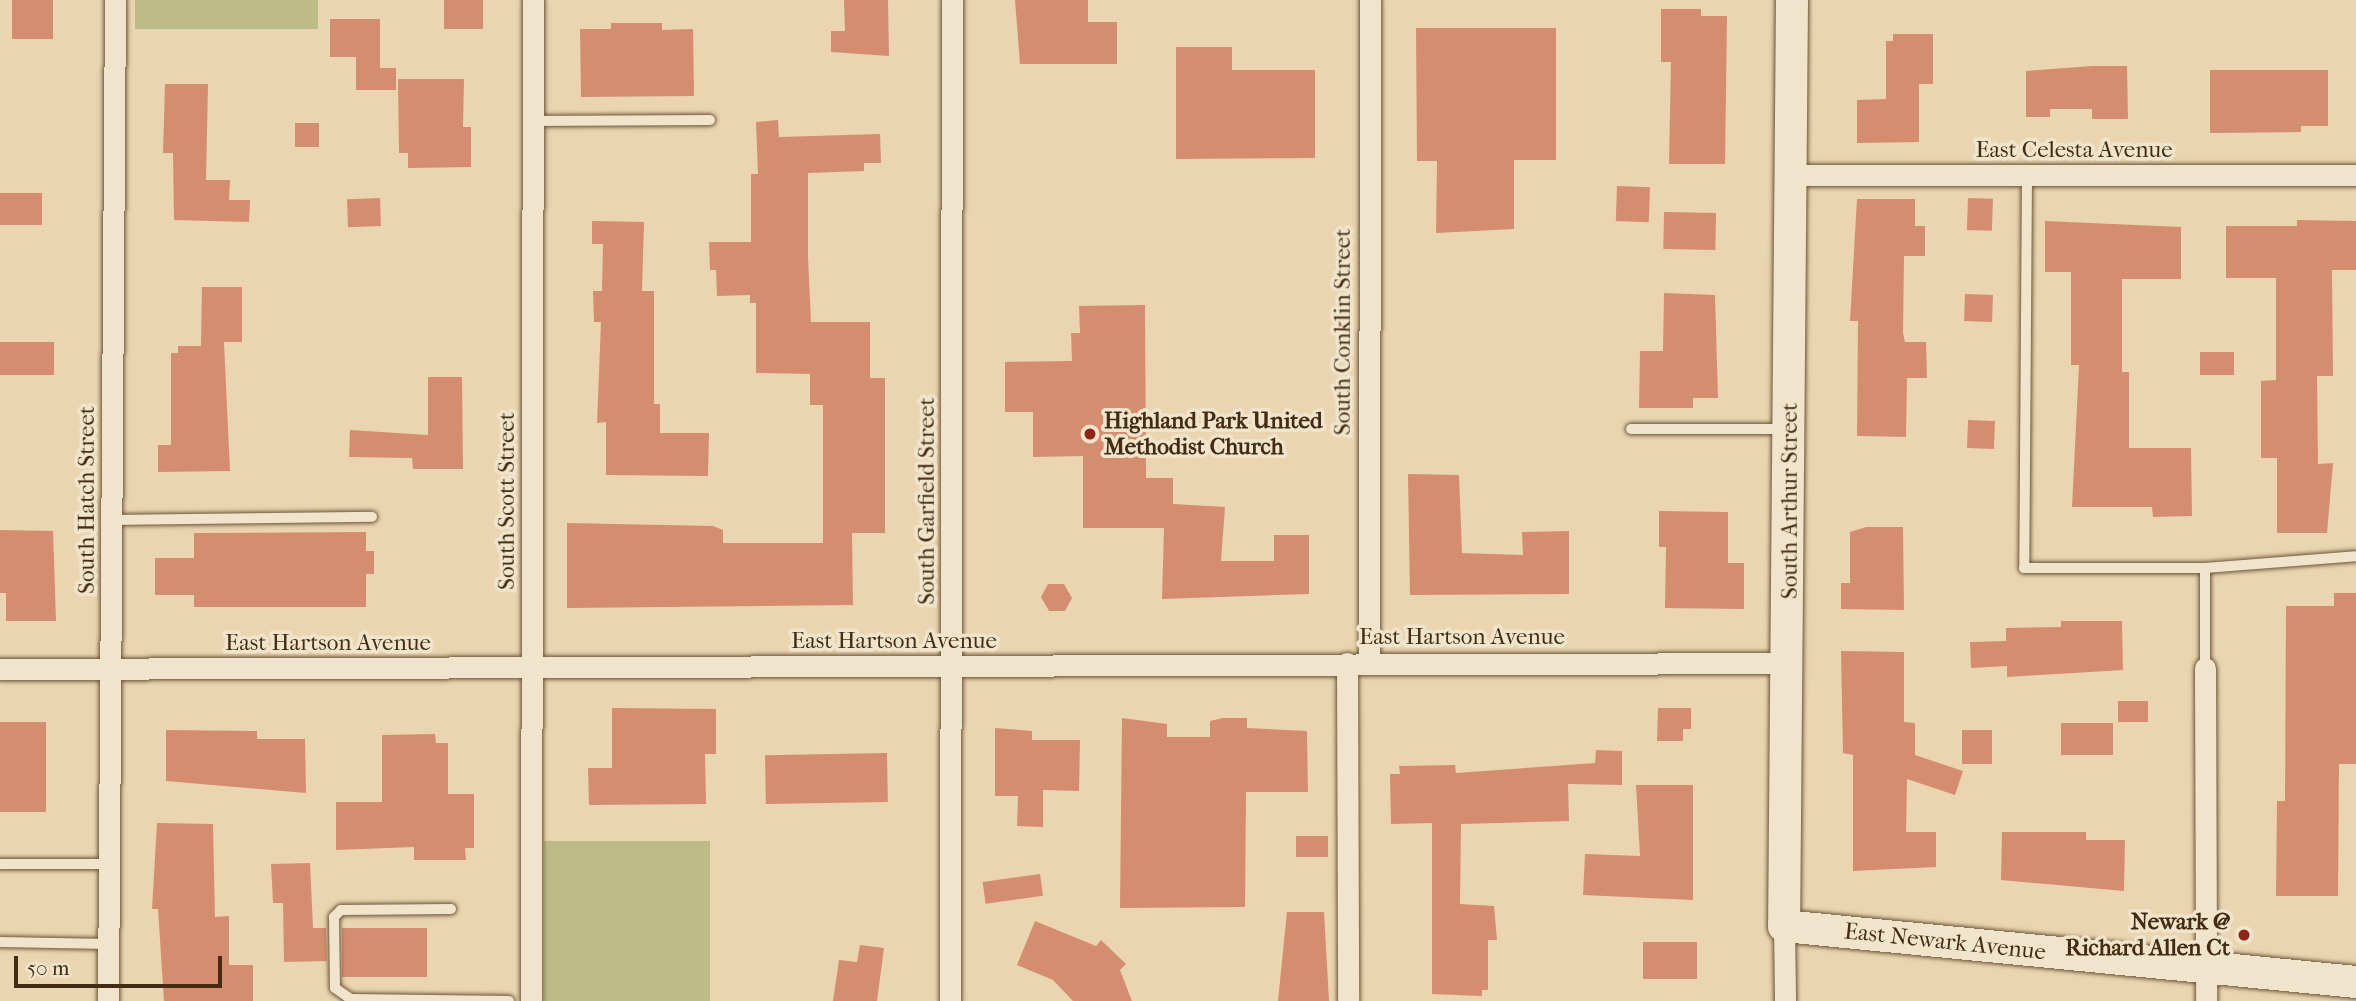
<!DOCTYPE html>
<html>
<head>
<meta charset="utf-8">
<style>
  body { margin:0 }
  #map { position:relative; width:2356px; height:1001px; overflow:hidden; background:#ead5b0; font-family:"IM FELL French Canon",serif }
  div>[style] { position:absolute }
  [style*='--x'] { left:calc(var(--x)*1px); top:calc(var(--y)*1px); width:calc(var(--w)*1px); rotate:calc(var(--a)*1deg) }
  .green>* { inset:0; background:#bdbc87; transform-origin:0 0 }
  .building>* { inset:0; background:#d58d70; transform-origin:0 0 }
  .roads { filter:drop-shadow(0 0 2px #6d5639) drop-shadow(0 0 2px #6d5639) }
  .service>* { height:10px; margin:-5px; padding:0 5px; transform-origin:5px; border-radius:5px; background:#f1e4cc }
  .minor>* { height:21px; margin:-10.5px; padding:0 10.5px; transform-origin:10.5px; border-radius:10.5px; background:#f1e4cc }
  .secondary>* { height:32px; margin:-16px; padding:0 16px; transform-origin:16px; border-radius:16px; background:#f1e4cc }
  .dots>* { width:19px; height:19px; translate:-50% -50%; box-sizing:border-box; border:4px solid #f1e4cc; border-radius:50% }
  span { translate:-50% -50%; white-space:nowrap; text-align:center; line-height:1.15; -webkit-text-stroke:7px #f1e4cc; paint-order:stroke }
  .street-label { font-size:23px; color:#432c11 }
  .poi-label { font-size:23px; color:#432c11; font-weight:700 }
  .left { translate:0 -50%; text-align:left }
  .right { translate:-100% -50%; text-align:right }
  .scale { position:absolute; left:14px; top:956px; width:208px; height:32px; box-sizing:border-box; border:4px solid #432c11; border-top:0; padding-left:9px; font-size:21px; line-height:24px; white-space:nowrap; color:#432c11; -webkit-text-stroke:5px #f1e4cc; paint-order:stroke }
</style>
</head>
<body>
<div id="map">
  <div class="green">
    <div style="left:135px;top:0;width:183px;height:29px"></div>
    <div style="left:710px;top:841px;width:160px;height:166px;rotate:90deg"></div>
  </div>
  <div class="building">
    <div style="left:12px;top:0;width:41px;height:39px"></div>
    <div style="left:444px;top:0;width:39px;height:29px"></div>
    <div style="clip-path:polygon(844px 0,888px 0,889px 56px,831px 52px,831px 31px,845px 31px)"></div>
    <div style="clip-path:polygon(1015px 0,1088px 0,1088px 22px,1117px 22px,1117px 64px,1020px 64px)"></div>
    <div style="clip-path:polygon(1661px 9px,1701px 9px,1701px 16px,1727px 16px,1725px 164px,1669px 164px,1671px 62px,1661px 62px)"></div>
    <div style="clip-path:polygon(330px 19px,380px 19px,380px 68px,396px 68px,396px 90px,356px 90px,356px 57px,330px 57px)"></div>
    <div style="clip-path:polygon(611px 23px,662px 23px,662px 30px,693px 29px,694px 96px,581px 97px,580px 29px,611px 29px)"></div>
    <div style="clip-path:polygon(1416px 28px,1556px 28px,1556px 160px,1514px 160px,1514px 229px,1436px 233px,1437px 161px,1417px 161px)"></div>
    <div style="clip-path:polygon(1893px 34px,1933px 34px,1933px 84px,1919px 84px,1919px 142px,1857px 143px,1857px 100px,1886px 99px,1886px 41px,1893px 41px)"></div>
    <div style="clip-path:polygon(1176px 47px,1232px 47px,1232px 70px,1315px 70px,1315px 158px,1176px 159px)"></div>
    <div style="clip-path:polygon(2092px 66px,2127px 66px,2128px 119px,2092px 119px,2092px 109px,2050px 109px,2050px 117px,2026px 117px,2026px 71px)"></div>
    <div style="clip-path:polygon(2210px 70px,2328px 70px,2328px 126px,2301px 126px,2301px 132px,2210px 133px)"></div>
    <div style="clip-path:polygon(398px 79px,464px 79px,463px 127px,471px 127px,471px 167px,408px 168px,408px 153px,399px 153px)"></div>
    <div style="clip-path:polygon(165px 84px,208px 84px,206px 180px,230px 180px,229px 200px,250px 200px,249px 222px,174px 220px,173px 153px,163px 153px)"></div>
    <div style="clip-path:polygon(778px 120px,779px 137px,880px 134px,881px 163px,864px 163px,864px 171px,808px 173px,808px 257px,811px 322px,870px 322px,870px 378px,885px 378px,885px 533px,852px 533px,853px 605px,567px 608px,567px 523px,713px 526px,723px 530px,723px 543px,823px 543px,823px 405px,810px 405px,810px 374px,756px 373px,756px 303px,750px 303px,750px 295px,717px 296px,716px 270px,710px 270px,709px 242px,751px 242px,751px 174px,758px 174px,756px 122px)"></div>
    <div style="left:295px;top:123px;width:24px;height:24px"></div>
    <div style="left:1617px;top:186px;width:33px;height:35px;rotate:2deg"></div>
    <div style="left:0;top:193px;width:42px;height:32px"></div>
    <div style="left:380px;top:198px;width:28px;height:33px;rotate:88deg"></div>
    <div style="left:1968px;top:198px;width:25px;height:32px;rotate:2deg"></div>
    <div style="clip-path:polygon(1857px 199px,1915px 199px,1915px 226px,1925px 226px,1925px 256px,1904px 256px,1903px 333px,1905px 342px,1926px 342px,1927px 378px,1907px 378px,1906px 437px,1857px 436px,1858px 321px,1850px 321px)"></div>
    <div style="left:1664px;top:212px;width:52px;height:37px;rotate:1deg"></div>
    <div style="clip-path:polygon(2297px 220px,2356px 221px,2356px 270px,2332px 270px,2333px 376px,2317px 376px,2318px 464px,2333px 463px,2327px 533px,2277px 533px,2277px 458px,2261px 458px,2261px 381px,2276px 380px,2276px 278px,2226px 278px,2226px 226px,2297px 226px)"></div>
    <div style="clip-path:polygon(592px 221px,644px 222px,642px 291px,654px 291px,654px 404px,660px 404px,660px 433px,709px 433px,708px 476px,606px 475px,606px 422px,597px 423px,601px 322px,594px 322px,593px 291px,602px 291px,603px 244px,592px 244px)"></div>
    <div style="clip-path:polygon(2045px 221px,2181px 227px,2181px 279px,2122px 279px,2122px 372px,2129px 372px,2129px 448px,2191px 448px,2192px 516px,2153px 517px,2152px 507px,2072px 507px,2079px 365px,2071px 365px,2071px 272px,2045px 272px)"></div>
    <div style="clip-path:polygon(202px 287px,242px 287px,242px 342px,224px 342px,230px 471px,158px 472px,158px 445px,171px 445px,171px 353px,178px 353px,178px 346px,201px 346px)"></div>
    <div style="clip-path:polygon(1664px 293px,1715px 295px,1718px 398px,1693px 398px,1693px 408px,1639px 408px,1640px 351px,1663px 351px)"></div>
    <div style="left:1965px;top:294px;width:28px;height:27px;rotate:2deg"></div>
    <div style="clip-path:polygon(1145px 305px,1146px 478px,1173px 478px,1173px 504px,1225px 507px,1221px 561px,1274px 561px,1274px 535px,1309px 535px,1309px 594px,1162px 599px,1164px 528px,1083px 528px,1083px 456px,1033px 457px,1033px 412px,1005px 412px,1005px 362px,1072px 361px,1071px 333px,1080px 333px,1079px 306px)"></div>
    <div style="left:0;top:342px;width:54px;height:33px"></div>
    <div style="left:2200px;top:352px;width:34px;height:23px"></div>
    <div style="clip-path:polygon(428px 377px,462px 377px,463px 469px,413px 469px,412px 458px,349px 457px,350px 430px,428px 435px)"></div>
    <div style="left:1968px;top:420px;width:27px;height:28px;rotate:2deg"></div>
    <div style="clip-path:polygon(1408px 474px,1459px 475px,1462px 553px,1523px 555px,1522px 532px,1569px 531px,1569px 594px,1410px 595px)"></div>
    <div style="clip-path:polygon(1659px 511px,1728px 512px,1728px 563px,1744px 563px,1744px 609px,1665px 608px,1666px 547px,1659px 547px)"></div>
    <div style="clip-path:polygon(1866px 527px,1903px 527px,1904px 610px,1841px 609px,1841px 583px,1850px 583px,1850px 532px)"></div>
    <div style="clip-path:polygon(0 530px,53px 531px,56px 621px,6px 621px,6px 593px,0 593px)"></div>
    <div style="clip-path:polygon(366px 532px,366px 551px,374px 551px,374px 574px,366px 574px,366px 607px,194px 607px,194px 595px,155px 595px,155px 558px,194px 558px,194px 533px)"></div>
    <div style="clip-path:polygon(1048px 584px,1064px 584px,1072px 598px,1065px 611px,1049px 611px,1041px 597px)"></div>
    <div style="clip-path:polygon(2334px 593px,2356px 593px,2356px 764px,2339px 764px,2338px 896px,2276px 896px,2277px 801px,2285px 801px,2286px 606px,2334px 606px)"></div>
    <div style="clip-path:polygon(2061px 621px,2122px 621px,2123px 670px,2007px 677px,2007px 666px,1971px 668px,1970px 642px,2006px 641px,2006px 628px,2061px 627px)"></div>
    <div style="clip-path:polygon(1841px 651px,1904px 652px,1904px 722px,1915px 723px,1915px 755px,1963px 771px,1955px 795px,1907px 779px,1906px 832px,1936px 832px,1936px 867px,1853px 871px,1853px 755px,1843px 753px)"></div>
    <div style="left:2118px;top:701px;width:30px;height:21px"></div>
    <div style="clip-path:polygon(612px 708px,716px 709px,716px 754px,705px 754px,706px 804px,589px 805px,588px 768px,612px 768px)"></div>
    <div style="clip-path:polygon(1658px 708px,1691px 708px,1691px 729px,1683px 729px,1683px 741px,1657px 741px)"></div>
    <div style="clip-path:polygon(1122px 718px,1167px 724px,1167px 737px,1210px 737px,1210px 721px,1223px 718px,1247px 718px,1247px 728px,1307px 731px,1308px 792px,1246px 792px,1245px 907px,1120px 908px)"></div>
    <div style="left:0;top:722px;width:46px;height:90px"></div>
    <div style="left:2061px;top:723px;width:52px;height:32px"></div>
    <div style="clip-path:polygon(995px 728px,1032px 731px,1032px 740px,1080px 740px,1079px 791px,1043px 790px,1043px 827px,1017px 826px,1018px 796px,995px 796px)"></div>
    <div style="clip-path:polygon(166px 730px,257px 731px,257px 739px,305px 739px,306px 793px,166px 781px)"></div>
    <div style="left:1962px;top:730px;width:30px;height:34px"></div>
    <div style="clip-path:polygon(435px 734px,436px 743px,448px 743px,448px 794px,474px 794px,474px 848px,465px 848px,466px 860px,414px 860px,414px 847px,336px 850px,336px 802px,382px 802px,382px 735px)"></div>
    <div style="clip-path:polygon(1596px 750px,1622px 751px,1622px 785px,1568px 784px,1569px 821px,1461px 824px,1460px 904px,1494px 906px,1497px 940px,1488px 940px,1488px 990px,1482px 990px,1482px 996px,1432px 994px,1432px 823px,1391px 824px,1390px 774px,1400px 774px,1399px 766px,1455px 765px,1456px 773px,1595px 763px)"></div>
    <div style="left:887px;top:753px;width:49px;height:122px;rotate:89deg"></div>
    <div style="clip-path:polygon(1636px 785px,1693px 785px,1693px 900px,1583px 895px,1585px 854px,1640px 856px)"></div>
    <div style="clip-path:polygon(157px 823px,213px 824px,215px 917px,229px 916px,229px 965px,253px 965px,253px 1001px,164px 1001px,158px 909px,152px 909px)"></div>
    <div style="clip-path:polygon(2002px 832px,2086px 832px,2086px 840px,2125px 840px,2124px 891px,2001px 880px)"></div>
    <div style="left:1296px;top:836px;width:32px;height:21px"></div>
    <div style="clip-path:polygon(310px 863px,313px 928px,326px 928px,327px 961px,284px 962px,283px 903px,273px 903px,271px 864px)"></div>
    <div style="left:1040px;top:874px;width:22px;height:58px;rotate:82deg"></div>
    <div style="clip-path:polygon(1287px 912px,1324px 912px,1329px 1001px,1278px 1001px)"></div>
    <div style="clip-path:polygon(1035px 921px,1096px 946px,1101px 940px,1126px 964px,1120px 970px,1132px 1001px,1073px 1001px,1053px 980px,1017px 965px)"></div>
    <div style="left:342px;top:928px;width:85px;height:49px"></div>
    <div style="left:1643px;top:942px;width:54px;height:37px"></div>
    <div style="clip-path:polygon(860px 945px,884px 948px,877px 1001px,833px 1001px,839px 960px,857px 962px)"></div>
  </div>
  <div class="roads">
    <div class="service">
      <div style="--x:533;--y:121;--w:177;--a:-0.3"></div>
      <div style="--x:2027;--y:176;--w:392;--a:90.4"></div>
      <div style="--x:2024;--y:568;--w:181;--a:0"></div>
      <div style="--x:2205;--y:568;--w:151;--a:-4.5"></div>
      <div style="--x:1631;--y:429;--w:153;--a:0"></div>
      <div style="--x:113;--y:520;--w:259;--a:-0.7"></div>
      <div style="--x:2205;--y:568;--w:100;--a:90"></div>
      <div style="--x:0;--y:864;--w:110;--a:0"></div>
      <div style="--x:451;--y:909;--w:110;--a:179.5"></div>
      <div style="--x:341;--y:910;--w:10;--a:135"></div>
      <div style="--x:334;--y:917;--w:71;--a:89.2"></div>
      <div style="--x:335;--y:988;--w:19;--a:35"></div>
      <div style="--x:351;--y:999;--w:158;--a:0.7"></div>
      <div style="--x:0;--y:942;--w:109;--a:1.1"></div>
    </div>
    <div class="minor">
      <div style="--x:1792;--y:175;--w:564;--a:0"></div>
      <div style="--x:1347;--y:663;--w:338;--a:89.8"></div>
      <div style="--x:1369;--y:663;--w:663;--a:-89.91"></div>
      <div style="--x:2205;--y:668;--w:333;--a:89.8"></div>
      <div style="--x:0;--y:669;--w:1789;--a:-0.19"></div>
      <div style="--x:1784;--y:926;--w:75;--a:89.2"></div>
      <div style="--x:108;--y:1001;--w:1001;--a:-89.6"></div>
      <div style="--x:531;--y:1001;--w:1001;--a:-89.89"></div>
      <div style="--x:950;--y:1001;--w:1001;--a:-89.89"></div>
    </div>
    <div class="secondary">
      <div style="--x:1792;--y:0;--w:926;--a:90.49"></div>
      <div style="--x:1784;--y:926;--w:575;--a:5.59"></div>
    </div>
  </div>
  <div class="dots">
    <div style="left:1090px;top:434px;background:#8f2418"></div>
    <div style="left:2244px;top:935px;background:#8f2418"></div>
  </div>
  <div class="street-label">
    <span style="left:2074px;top:150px">East Celesta Avenue</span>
    <span style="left:1343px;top:332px;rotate:-90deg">South Conklin Street</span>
    <span style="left:87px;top:500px;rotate:-90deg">South Hatch Street</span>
    <span style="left:507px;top:501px;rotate:-90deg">South Scott Street</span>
    <span style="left:927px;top:501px;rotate:-90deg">South Garfield Street</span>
    <span style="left:1790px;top:501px;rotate:-90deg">South Arthur Street</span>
    <span style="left:1462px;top:637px">East Hartson Avenue</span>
    <span style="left:894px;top:641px">East Hartson Avenue</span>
    <span style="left:328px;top:643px">East Hartson Avenue</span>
    <span style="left:1945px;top:942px;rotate:6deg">East Newark Avenue</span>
  </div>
  <div class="poi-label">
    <span class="left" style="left:1104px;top:434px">Highland Park United<br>Methodist Church</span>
    <span class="right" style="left:2230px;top:935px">Newark @<br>Richard Allen Ct</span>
  </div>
  <div class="scale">50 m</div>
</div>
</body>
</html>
